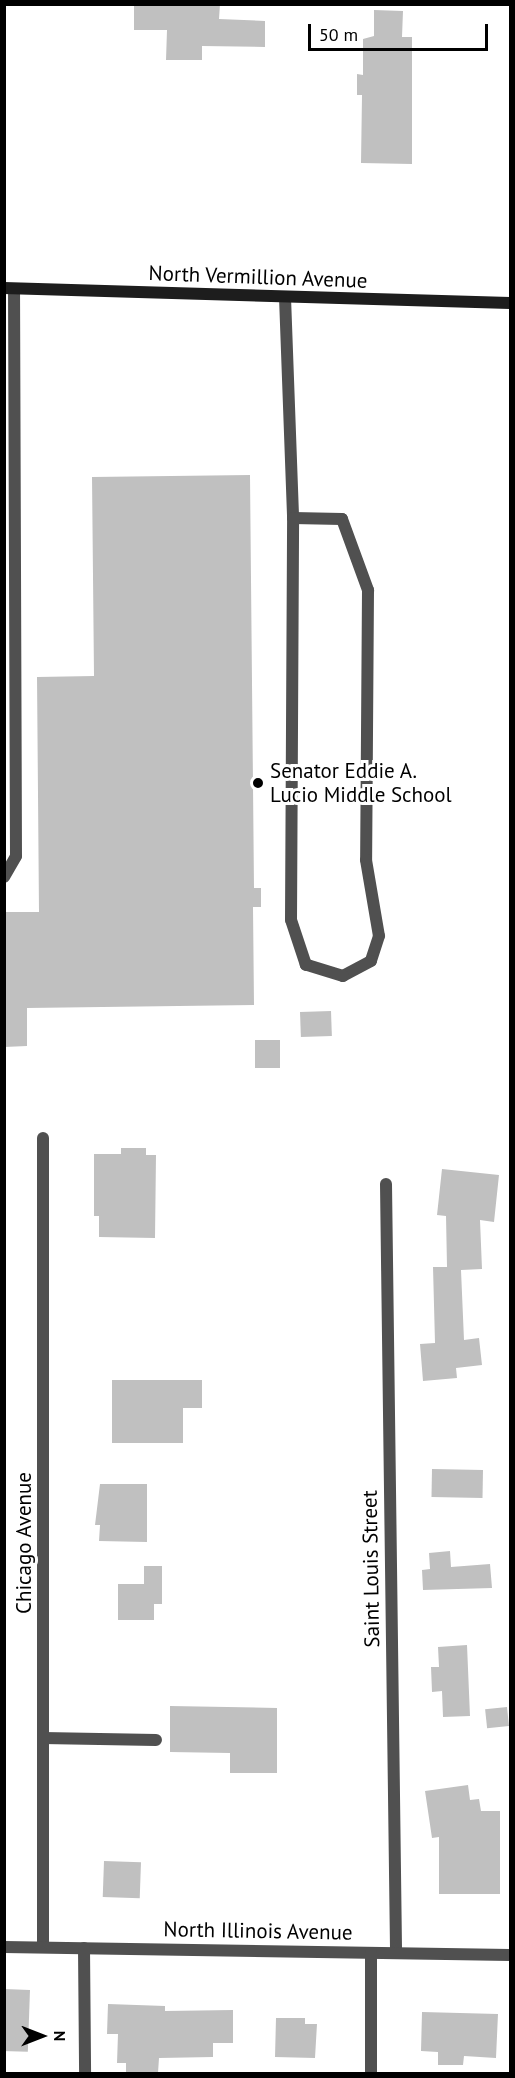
<!DOCTYPE html>
<html>
<head>
<meta charset="utf-8">
<style>
  body { margin:0 }
  #map { position:relative; width:515px; height:2078px; overflow:hidden; background:#fff; font-family:"PT Sans",sans-serif }
  div>[style] { position:absolute }
  [style*='--x'] { left:calc(var(--x)*1px); top:calc(var(--y)*1px); width:calc(var(--w)*1px); rotate:calc(var(--a)*1deg) }
  .building>* { inset:0; background:#c0c0c0; transform-origin:0 0 }
  .lane>* { height:12px; margin:-6px; padding:0 6px; transform-origin:6px; border-radius:6px; background:#505050 }
  .street>* { height:12px; margin:-6px; padding:0 6px; transform-origin:6px; border-radius:6px; background:#505050 }
  .secondary>* { height:12px; margin:-6px; padding:0 6px; transform-origin:6px; border-radius:6px; background:#1d1d1d }
  .dots>* { width:16px; height:16px; translate:-50% -50%; box-sizing:border-box; border:3px solid #fff; border-radius:50% }
  span { translate:-50% -50%; white-space:nowrap; text-align:center; line-height:1.15; -webkit-text-stroke:6px #fff; paint-order:stroke }
  .street-label { font-size:21px; color:#000 }
  .poi-label { font-size:21px; color:#000 }
  .left { translate:0 -50%; text-align:left }
  .frame { position:absolute; inset:0; border:6px solid #000; pointer-events:none }
  .north { position:absolute; left:12px; top:2006px; width:60px; height:60px; -webkit-text-stroke:4px #fff; paint-order:stroke; rotate:90deg; font-size:16px; font-weight:700; line-height:24px; text-align:center; color:#000 }
  .north::after { content:''; display:block; margin:auto; width:21px; height:27px; background:#000; clip-path:polygon(50% 0,100% 100%,50% 72%,0 100%) }
  .scale { position:absolute; left:308px; top:24px; width:180px; height:27px; box-sizing:border-box; border:3px solid #000; border-top:0; padding-left:8px; font-size:18px; line-height:21px; white-space:nowrap; color:#000; -webkit-text-stroke:4px #fff; paint-order:stroke }
</style>
</head>
<body>
<div id="map">
  <div class="building">
    <div style="clip-path:polygon(134px 4px,220px 4px,219px 19px,265px 21px,265px 47px,202px 46px,202px 60px,166px 60px,167px 30px,134px 30px)"></div>
    <div style="clip-path:polygon(374px 10px,403px 11px,402px 37px,412px 37px,412px 164px,361px 163px,362px 95px,357px 95px,357px 74px,363px 75px,363px 39px,374px 36px)"></div>
    <div style="clip-path:polygon(250px 475px,254px 888px,261px 888px,261px 907px,253px 907px,254px 1005px,27px 1008px,27px 1046px,4px 1047px,4px 912px,39px 912px,37px 677px,94px 676px,92px 477px)"></div>
    <div style="left:331px;top:1011px;width:25px;height:31px;rotate:88deg"></div>
    <div style="left:255px;top:1040px;width:25px;height:28px"></div>
    <div style="clip-path:polygon(121px 1148px,146px 1148px,146px 1155px,156px 1155px,155px 1238px,99px 1237px,99px 1216px,94px 1216px,94px 1154px,121px 1154px)"></div>
    <div style="clip-path:polygon(442px 1169px,499px 1175px,494px 1222px,480px 1220px,482px 1269px,461px 1270px,464px 1340px,479px 1338px,482px 1365px,456px 1368px,457px 1378px,423px 1381px,420px 1344px,435px 1343px,433px 1267px,447px 1267px,446px 1216px,437px 1215px)"></div>
    <div style="clip-path:polygon(112px 1380px,202px 1380px,202px 1408px,183px 1408px,183px 1443px,112px 1443px)"></div>
    <div style="left:432px;top:1469px;width:51px;height:28px;rotate:1deg"></div>
    <div style="clip-path:polygon(100px 1484px,147px 1484px,147px 1542px,99px 1541px,100px 1525px,95px 1525px)"></div>
    <div style="clip-path:polygon(450px 1551px,451px 1567px,490px 1564px,492px 1588px,423px 1590px,422px 1570px,430px 1569px,429px 1553px)"></div>
    <div style="clip-path:polygon(144px 1566px,162px 1566px,162px 1604px,154px 1604px,154px 1620px,118px 1620px,118px 1584px,144px 1584px)"></div>
    <div style="clip-path:polygon(467px 1645px,470px 1716px,443px 1717px,442px 1691px,432px 1692px,431px 1667px,439px 1667px,438px 1647px)"></div>
    <div style="clip-path:polygon(170px 1706px,277px 1708px,277px 1773px,230px 1773px,230px 1753px,170px 1752px)"></div>
    <div style="left:507px;top:1707px;width:19px;height:22px;rotate:84deg"></div>
    <div style="clip-path:polygon(468px 1785px,470px 1800px,479px 1799px,481px 1811px,500px 1811px,500px 1894px,439px 1894px,439px 1837px,432px 1838px,425px 1791px)"></div>
    <div style="left:104px;top:1861px;width:37px;height:36px;rotate:2deg"></div>
    <div style="left:4px;top:1989px;width:26px;height:62px;rotate:2deg"></div>
    <div style="clip-path:polygon(108px 2004px,165px 2006px,165px 2011px,233px 2010px,233px 2043px,213px 2043px,213px 2057px,159px 2058px,158px 2073px,126px 2073px,126px 2063px,117px 2063px,118px 2034px,107px 2034px)"></div>
    <div style="clip-path:polygon(422px 2012px,498px 2014px,496px 2058px,464px 2056px,463px 2065px,438px 2065px,438px 2052px,421px 2051px)"></div>
    <div style="clip-path:polygon(276px 2018px,305px 2018px,305px 2024px,317px 2024px,315px 2058px,275px 2057px)"></div>
  </div>
  <div class="lane">
    <div style="--x:285;--y:297;--w:221;--a:87.9"></div>
    <div style="--x:293;--y:518;--w:49;--a:1.2"></div>
    <div style="--x:342;--y:519;--w:76;--a:69.9"></div>
    <div style="--x:368;--y:590;--w:270;--a:90.4"></div>
    <div style="--x:366;--y:860;--w:77;--a:80.3"></div>
    <div style="--x:379;--y:936;--w:26;--a:108"></div>
    <div style="--x:371;--y:961;--w:32;--a:152"></div>
    <div style="--x:343;--y:976;--w:39;--a:-163"></div>
    <div style="--x:306;--y:965;--w:47;--a:-108.4"></div>
    <div style="--x:291;--y:920;--w:402;--a:-89.7"></div>
    <div style="--x:4;--y:877;--w:24;--a:-60"></div>
    <div style="--x:16;--y:856;--w:567;--a:-90.2"></div>
    <div style="--x:43;--y:1738;--w:113;--a:1"></div>
  </div>
  <div class="street">
    <div style="--x:43;--y:1138;--w:809;--a:90"></div>
    <div style="--x:386;--y:1184;--w:769;--a:89.25"></div>
    <div style="--x:4;--y:1947;--w:506;--a:0.91"></div>
    <div style="--x:84;--y:1948;--w:126;--a:89.5"></div>
    <div style="--x:371;--y:1953;--w:121;--a:90"></div>
  </div>
  <div class="secondary">
    <div style="--x:4;--y:288;--w:506;--a:1.7"></div>
  </div>
  <div class="dots">
    <div style="left:258px;top:783px;background:#000"></div>
  </div>
  <div class="street-label">
    <span style="left:258px;top:277px;rotate:2deg">North Vermillion Avenue</span>
    <span style="left:24px;top:1543px;rotate:-90deg">Chicago Avenue</span>
    <span style="left:371px;top:1569px;rotate:-91deg">Saint Louis Street</span>
    <span style="left:258px;top:1931px;rotate:1deg">North Illinois Avenue</span>
  </div>
  <div class="poi-label">
    <span class="left" style="left:270px;top:783px">Senator Eddie A.<br>Lucio Middle School</span>
  </div>
  <div class="frame"></div>
  <div class="north">N</div>
  <div class="scale">50 m</div>
</div>
</body>
</html>
